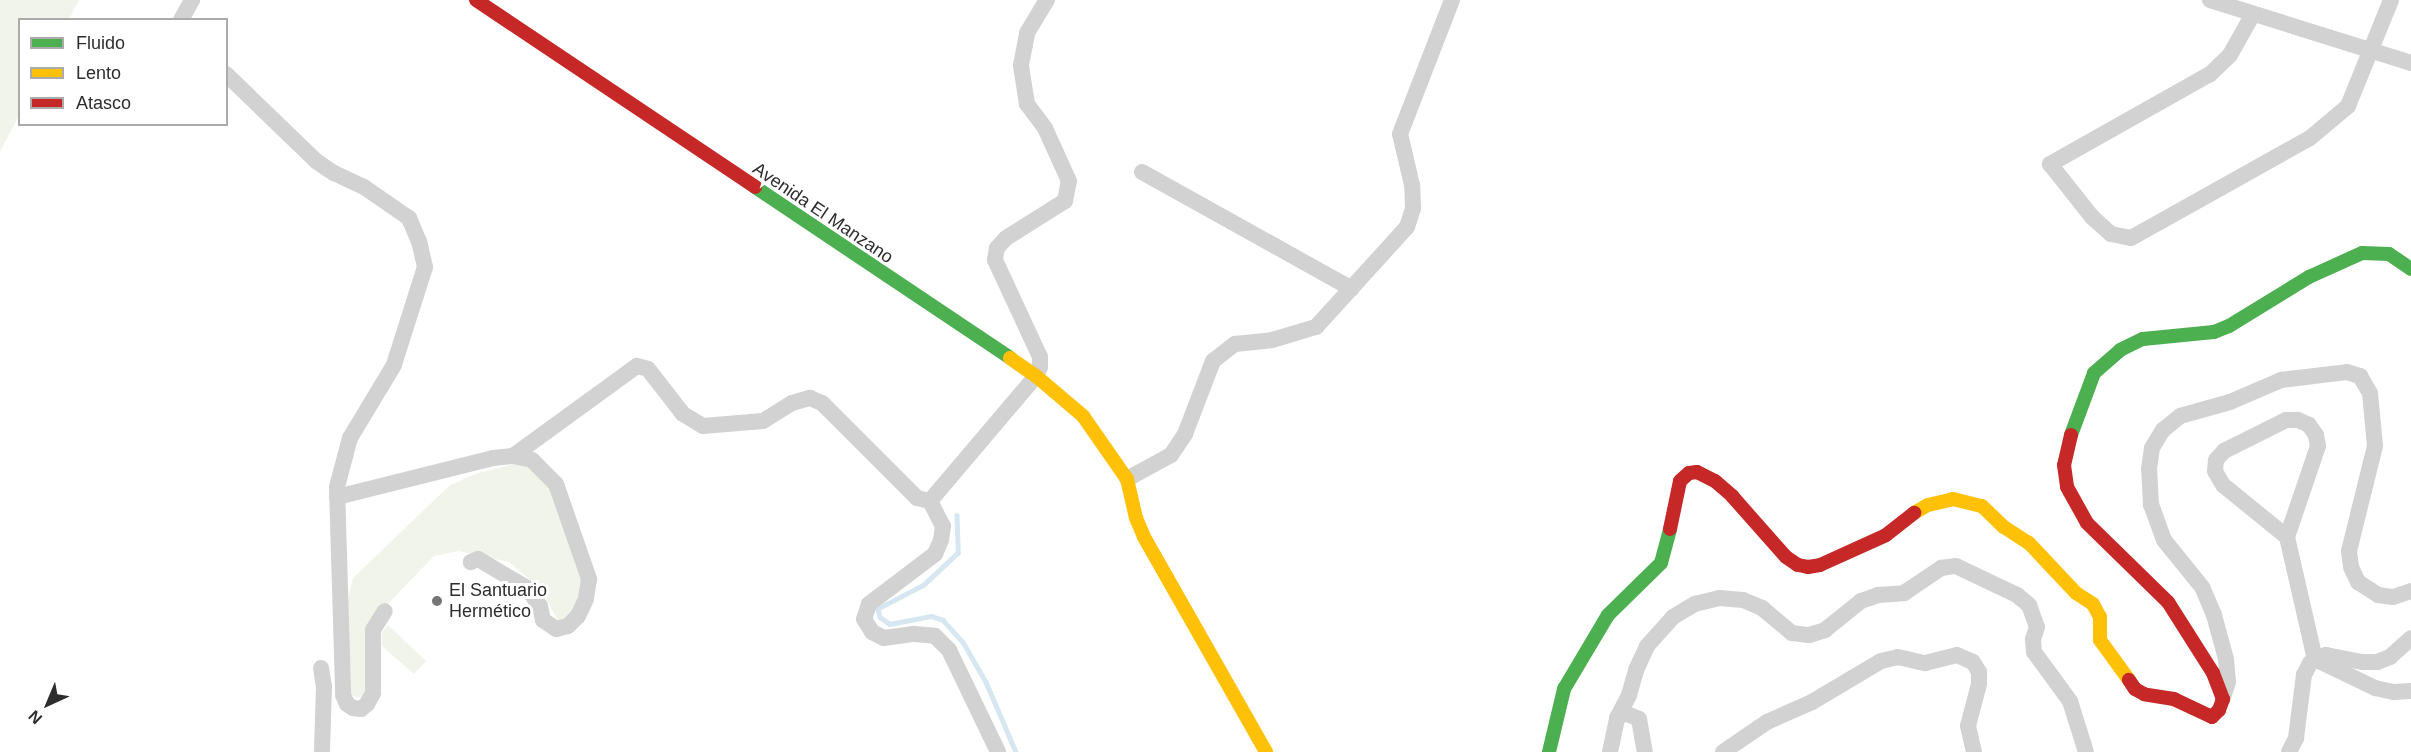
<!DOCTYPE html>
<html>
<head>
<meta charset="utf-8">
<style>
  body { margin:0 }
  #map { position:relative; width:2411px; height:752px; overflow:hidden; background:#fff; font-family:Helvetica,sans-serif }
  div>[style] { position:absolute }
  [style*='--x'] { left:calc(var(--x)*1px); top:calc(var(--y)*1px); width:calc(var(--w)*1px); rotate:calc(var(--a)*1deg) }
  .green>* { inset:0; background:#f0f4eb }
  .stream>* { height:4.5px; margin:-2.25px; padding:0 2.25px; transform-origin:2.25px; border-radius:2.25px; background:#d7e7f1 }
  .street>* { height:16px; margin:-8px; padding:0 8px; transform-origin:8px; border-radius:8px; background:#d2d2d2 }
  .fast>* { height:14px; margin:-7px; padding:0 7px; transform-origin:7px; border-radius:7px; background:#4caf50 }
  .slow>* { height:14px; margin:-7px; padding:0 7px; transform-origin:7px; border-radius:7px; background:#ffc107 }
  .jam>* { height:14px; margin:-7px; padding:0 7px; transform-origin:7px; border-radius:7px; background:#c62828 }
  .dots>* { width:16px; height:16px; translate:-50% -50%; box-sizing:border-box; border:3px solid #fff; border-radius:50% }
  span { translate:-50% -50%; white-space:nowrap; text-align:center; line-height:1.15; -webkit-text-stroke:6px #fff; paint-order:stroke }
  .street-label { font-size:18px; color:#2d2d2d }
  .poi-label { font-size:18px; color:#2d2d2d }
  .left { translate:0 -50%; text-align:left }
  .legend { position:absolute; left:18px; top:18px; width:210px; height:108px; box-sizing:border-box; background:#fff; border:2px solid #ababab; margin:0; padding:8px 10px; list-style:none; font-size:18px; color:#2d2d2d }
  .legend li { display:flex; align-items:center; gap:12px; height:30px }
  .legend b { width:30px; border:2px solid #ababab }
  .north { position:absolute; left:18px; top:674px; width:60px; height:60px; -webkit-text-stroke:4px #fff; paint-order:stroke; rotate:224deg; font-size:16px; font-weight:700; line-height:24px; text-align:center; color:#2d2d2d }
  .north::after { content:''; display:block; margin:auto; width:21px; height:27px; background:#2d2d2d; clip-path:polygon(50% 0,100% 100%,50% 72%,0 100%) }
</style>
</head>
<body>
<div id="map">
  <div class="green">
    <div style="clip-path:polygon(0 0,79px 0,69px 19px,20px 20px,19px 115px,0 152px)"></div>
    <div style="clip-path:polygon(514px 464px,528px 468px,552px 489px,584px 580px,572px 617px,559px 622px,540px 588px,509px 562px,459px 551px,434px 556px,381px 611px,369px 687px,362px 698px,353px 696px,350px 692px,347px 604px,353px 578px,449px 486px,475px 474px)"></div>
    <div style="clip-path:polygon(388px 625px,426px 661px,414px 674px,382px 646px,382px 632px)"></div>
  </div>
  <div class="stream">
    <div style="--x:957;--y:515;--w:38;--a:88"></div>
    <div style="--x:958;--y:553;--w:47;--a:136.7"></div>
    <div style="--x:924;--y:585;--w:52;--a:152.4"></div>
    <div style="--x:878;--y:609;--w:8;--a:76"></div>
    <div style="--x:880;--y:617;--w:12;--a:35"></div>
    <div style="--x:890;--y:624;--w:42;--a:-11"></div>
    <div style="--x:931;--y:616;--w:13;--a:18"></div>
    <div style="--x:943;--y:620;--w:30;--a:48"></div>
    <div style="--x:963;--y:642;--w:46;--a:60.1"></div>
    <div style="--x:986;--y:682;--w:76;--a:66.8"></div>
  </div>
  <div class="street">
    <div style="--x:2210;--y:0;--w:211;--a:17.4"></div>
    <div style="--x:2253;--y:14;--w:47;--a:119.3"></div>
    <div style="--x:2230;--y:55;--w:28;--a:136"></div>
    <div style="--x:2210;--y:74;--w:184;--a:150.6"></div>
    <div style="--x:2050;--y:164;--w:68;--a:51.6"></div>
    <div style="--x:2092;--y:217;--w:25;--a:42"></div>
    <div style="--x:2111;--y:234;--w:20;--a:11"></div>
    <div style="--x:2131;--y:238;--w:205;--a:-29.2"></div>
    <div style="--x:2310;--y:138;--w:50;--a:-40.1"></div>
    <div style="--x:2348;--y:106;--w:114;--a:-67.9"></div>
    <div style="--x:181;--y:20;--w:23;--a:-61"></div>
    <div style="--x:226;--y:74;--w:125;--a:44"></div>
    <div style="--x:316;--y:161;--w:22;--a:34"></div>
    <div style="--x:334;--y:173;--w:33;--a:25"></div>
    <div style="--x:364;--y:187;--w:55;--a:34.6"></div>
    <div style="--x:409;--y:218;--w:25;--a:67"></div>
    <div style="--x:419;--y:241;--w:27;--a:77"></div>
    <div style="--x:425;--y:267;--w:103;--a:107.6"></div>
    <div style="--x:394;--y:365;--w:85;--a:121.1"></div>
    <div style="--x:350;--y:438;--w:51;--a:104.9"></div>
    <div style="--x:337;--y:487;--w:208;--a:88.3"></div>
    <div style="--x:343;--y:695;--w:10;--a:66"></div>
    <div style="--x:347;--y:704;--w:7;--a:34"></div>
    <div style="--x:353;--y:708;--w:8;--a:7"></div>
    <div style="--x:361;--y:709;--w:8;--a:-40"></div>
    <div style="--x:367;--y:704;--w:13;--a:-61"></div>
    <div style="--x:373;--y:693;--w:63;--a:-90"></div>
    <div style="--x:373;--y:630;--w:22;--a:-58"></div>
    <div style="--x:1142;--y:172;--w:240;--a:29.1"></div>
    <div style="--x:2286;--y:420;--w:12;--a:0"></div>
    <div style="--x:2298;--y:420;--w:12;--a:24"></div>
    <div style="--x:2309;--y:425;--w:12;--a:55"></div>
    <div style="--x:2316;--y:435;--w:11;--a:80"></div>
    <div style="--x:2318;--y:446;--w:96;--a:108.8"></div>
    <div style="--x:2287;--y:537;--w:82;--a:-140.9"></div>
    <div style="--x:2223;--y:485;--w:16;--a:-120"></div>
    <div style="--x:2215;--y:471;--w:11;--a:-85"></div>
    <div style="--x:2216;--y:460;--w:12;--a:-48"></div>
    <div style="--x:2224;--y:451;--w:69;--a:-26.6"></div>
    <div style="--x:513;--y:456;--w:153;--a:-36"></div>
    <div style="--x:637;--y:366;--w:11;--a:15"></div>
    <div style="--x:648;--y:369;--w:57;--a:52.1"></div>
    <div style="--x:683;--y:414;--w:23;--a:31"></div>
    <div style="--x:703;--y:426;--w:60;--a:-4.8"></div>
    <div style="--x:763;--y:421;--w:34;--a:-32"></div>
    <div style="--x:792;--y:403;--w:19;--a:-16"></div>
    <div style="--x:810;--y:398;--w:13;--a:23"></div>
    <div style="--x:822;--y:403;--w:134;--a:45"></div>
    <div style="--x:917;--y:498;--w:13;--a:13"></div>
    <div style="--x:930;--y:501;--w:28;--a:63"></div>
    <div style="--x:943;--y:526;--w:14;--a:98"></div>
    <div style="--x:941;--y:540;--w:15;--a:113"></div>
    <div style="--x:935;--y:554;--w:83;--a:142.9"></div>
    <div style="--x:869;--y:604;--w:16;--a:108"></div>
    <div style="--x:864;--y:619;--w:15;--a:58"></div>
    <div style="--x:872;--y:632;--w:13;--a:27"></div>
    <div style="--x:884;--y:638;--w:30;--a:-8"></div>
    <div style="--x:914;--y:634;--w:21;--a:5"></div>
    <div style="--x:935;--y:636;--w:20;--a:45"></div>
    <div style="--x:949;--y:650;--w:113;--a:64.3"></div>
    <div style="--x:1127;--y:479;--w:50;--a:-28.6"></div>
    <div style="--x:1171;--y:455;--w:25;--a:-56"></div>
    <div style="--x:1185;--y:434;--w:78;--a:-69"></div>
    <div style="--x:1213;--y:361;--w:28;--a:-38"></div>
    <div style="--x:1235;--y:344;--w:37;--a:-6"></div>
    <div style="--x:1272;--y:340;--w:46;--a:-16.5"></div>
    <div style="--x:1316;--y:327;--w:135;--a:-47.7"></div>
    <div style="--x:1407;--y:227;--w:20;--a:-72"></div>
    <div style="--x:1413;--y:208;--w:23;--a:-92"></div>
    <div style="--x:1412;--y:185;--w:52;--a:-103.2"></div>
    <div style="--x:1400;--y:134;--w:144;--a:-68.8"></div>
    <div style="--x:337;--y:497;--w:161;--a:-14"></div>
    <div style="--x:493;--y:458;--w:20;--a:-6"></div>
    <div style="--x:513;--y:456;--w:19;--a:12"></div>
    <div style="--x:532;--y:460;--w:34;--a:45"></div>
    <div style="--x:556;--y:484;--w:101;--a:70.8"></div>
    <div style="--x:589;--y:579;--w:20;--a:99"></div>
    <div style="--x:586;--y:599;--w:19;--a:115"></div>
    <div style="--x:578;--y:616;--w:14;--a:135"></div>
    <div style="--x:568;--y:626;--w:12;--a:166"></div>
    <div style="--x:556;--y:629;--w:16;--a:-145"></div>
    <div style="--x:543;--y:620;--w:14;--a:-102"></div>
    <div style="--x:540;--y:606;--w:22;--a:-126"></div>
    <div style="--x:527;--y:588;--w:57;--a:-149.4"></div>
    <div style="--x:478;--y:559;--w:8;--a:157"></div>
    <div style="--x:930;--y:501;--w:164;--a:-49.7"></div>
    <div style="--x:1036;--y:376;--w:10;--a:-66"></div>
    <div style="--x:1040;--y:367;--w:10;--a:-90"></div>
    <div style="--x:1040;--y:357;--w:107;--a:-114.9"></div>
    <div style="--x:995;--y:260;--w:12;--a:-81"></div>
    <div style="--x:997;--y:248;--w:13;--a:-48"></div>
    <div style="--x:1006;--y:238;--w:70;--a:-32.1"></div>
    <div style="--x:1065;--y:201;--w:20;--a:-79"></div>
    <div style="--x:1069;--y:181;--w:58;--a:-114.4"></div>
    <div style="--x:1045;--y:128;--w:30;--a:-127"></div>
    <div style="--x:1027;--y:104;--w:39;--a:-99"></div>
    <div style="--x:1021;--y:65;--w:33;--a:-79"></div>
    <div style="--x:1027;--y:33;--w:39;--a:-59"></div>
    <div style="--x:2287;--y:537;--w:125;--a:77.1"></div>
    <div style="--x:2315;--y:659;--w:67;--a:25.8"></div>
    <div style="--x:2375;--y:688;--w:19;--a:12"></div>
    <div style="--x:2394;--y:692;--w:17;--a:-3"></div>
    <div style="--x:321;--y:668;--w:19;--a:81"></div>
    <div style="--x:324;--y:687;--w:65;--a:91.8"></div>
    <div style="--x:2223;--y:698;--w:17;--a:-73"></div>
    <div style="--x:2228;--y:682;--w:23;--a:-95"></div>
    <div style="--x:2226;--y:659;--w:46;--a:-105.3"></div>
    <div style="--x:2214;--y:615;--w:30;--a:-113"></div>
    <div style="--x:2202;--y:587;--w:60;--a:-129"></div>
    <div style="--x:2164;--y:540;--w:37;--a:-110"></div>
    <div style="--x:2151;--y:505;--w:36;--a:-93"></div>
    <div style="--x:2149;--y:469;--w:21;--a:-82"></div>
    <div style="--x:2152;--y:448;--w:21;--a:-59"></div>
    <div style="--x:2163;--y:430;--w:22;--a:-39"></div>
    <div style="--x:2180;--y:416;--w:52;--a:-15.6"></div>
    <div style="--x:2230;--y:402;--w:56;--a:-23.3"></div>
    <div style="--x:2281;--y:380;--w:66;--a:-6.9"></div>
    <div style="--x:2347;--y:372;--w:14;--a:17"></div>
    <div style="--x:2360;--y:376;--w:20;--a:60"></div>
    <div style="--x:2370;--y:393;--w:53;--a:84.6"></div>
    <div style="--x:2375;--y:446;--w:108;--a:103.9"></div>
    <div style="--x:2349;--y:551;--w:16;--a:83"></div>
    <div style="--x:2351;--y:567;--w:17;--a:65"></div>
    <div style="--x:2358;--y:582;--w:24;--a:33"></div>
    <div style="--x:2378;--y:595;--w:15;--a:8"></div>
    <div style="--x:2393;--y:597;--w:19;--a:-18"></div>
    <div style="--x:1617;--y:718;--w:26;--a:-62"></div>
    <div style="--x:1629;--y:695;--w:26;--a:-74"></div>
    <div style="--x:1636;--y:670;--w:26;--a:-65"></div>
    <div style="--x:1647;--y:646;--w:39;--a:-48"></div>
    <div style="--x:1673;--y:617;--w:26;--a:-31"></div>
    <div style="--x:1695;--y:604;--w:25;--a:-14"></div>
    <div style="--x:1719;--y:598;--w:24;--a:5"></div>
    <div style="--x:1743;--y:600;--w:21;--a:23"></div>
    <div style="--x:1762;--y:608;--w:39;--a:40"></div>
    <div style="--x:1792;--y:633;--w:17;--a:7"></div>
    <div style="--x:1809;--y:635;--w:17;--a:-17"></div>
    <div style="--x:1825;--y:630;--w:46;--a:-38.9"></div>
    <div style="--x:1861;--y:601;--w:18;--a:-19"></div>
    <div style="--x:1878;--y:595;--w:26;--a:-4"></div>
    <div style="--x:1904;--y:593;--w:45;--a:-34"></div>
    <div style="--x:1941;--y:568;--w:15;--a:-8"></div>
    <div style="--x:1956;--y:566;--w:68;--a:25.4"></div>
    <div style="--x:2017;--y:595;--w:16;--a:40"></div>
    <div style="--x:2029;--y:605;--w:23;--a:70"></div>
    <div style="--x:2037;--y:627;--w:13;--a:108"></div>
    <div style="--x:2033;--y:639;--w:13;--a:86"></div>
    <div style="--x:2034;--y:652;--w:61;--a:53.7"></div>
    <div style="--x:2070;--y:701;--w:53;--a:72.6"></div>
    <div style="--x:1610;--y:752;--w:35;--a:-78"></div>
    <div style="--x:1617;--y:718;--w:9;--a:-32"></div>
    <div style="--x:1625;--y:713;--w:15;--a:23"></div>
    <div style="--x:1639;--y:719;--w:34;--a:80"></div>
    <div style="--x:1723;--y:752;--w:53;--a:-34.3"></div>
    <div style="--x:1767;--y:722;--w:49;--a:-24"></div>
    <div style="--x:1812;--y:702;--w:80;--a:-30.7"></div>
    <div style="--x:1881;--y:661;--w:17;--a:-13"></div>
    <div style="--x:1898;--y:657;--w:28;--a:13"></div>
    <div style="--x:1925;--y:663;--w:33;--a:-14"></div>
    <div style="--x:1957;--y:655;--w:17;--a:24"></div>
    <div style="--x:1973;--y:662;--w:12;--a:59"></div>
    <div style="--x:1979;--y:672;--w:12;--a:90"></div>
    <div style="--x:1979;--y:684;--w:43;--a:104.7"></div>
    <div style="--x:1968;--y:726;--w:27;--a:77"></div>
    <div style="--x:2289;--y:752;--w:16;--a:-63"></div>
    <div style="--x:2296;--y:738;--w:64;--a:-82.8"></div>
    <div style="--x:2304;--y:675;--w:13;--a:-63"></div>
    <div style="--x:2310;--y:663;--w:18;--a:-27"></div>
    <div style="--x:2326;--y:655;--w:38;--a:11"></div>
    <div style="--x:2363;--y:662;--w:14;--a:0"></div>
    <div style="--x:2377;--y:662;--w:14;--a:-21"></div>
    <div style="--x:2390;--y:657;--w:28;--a:-42"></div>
  </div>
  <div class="fast">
    <div style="--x:755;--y:187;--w:307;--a:33.8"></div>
    <div style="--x:2071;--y:435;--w:66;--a:-69.6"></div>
    <div style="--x:2094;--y:373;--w:35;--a:-41"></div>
    <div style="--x:2120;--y:350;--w:25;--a:-26"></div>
    <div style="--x:2143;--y:339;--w:71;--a:-5.6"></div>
    <div style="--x:2214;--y:332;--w:16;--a:-22"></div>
    <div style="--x:2229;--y:326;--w:94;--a:-31.5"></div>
    <div style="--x:2309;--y:277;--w:58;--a:-24.4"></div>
    <div style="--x:2362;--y:253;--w:27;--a:2"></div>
    <div style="--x:2389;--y:254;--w:27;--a:34"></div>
    <div style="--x:1549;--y:752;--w:65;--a:-76.6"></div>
    <div style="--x:1564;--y:689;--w:86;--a:-59.3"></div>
    <div style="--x:1608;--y:615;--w:74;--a:-44.5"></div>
    <div style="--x:1661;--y:563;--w:35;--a:-75"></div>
  </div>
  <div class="slow">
    <div style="--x:1010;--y:358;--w:32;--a:35"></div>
    <div style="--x:1036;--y:376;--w:62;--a:40.4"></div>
    <div style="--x:1083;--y:416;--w:77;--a:55.1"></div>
    <div style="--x:1127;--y:479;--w:40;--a:77"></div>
    <div style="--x:1136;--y:518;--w:21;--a:67"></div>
    <div style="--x:1144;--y:537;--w:247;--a:60.4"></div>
    <div style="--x:1914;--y:513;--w:16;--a:-30"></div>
    <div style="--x:1928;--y:505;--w:26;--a:-13"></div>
    <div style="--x:1953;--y:499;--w:30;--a:14"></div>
    <div style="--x:1982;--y:506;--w:30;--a:44"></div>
    <div style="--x:2004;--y:527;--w:30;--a:33"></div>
    <div style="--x:2029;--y:543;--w:69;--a:46.8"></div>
    <div style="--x:2076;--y:593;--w:20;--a:33"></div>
    <div style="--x:2093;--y:604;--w:15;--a:62"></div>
    <div style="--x:2100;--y:617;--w:23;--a:90"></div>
    <div style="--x:2100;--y:640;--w:49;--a:54.1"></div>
  </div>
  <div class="jam">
    <div style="--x:476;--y:0;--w:336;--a:33.8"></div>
    <div style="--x:2071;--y:435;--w:31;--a:103"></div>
    <div style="--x:2064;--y:465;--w:22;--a:82"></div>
    <div style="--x:2067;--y:487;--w:41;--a:60.9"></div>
    <div style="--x:2087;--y:523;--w:113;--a:44.3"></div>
    <div style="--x:2168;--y:602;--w:84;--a:57.6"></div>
    <div style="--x:2213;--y:673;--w:28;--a:69"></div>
    <div style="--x:2223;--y:699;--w:12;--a:110"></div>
    <div style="--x:2219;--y:710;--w:10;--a:135"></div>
    <div style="--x:2212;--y:717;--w:42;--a:-154.7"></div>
    <div style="--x:2174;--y:699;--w:30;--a:-171"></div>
    <div style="--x:2144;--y:694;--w:10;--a:-151"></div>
    <div style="--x:2135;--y:689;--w:11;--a:-124"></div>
    <div style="--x:1670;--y:529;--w:49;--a:-78.2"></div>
    <div style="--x:1680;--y:481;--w:12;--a:-42"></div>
    <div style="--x:1689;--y:473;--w:8;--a:-7"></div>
    <div style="--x:1697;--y:472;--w:20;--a:27"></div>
    <div style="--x:1715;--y:481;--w:23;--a:41"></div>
    <div style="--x:1732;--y:496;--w:81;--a:48.5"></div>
    <div style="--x:1786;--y:557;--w:14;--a:34"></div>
    <div style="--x:1798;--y:565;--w:10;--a:11"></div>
    <div style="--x:1808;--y:567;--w:12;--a:-9"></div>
    <div style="--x:1820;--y:565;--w:72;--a:-24.4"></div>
    <div style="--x:1886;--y:535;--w:36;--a:-38"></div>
  </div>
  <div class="dots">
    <div style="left:437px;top:601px;background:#767676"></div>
  </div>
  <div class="street-label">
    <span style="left:823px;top:213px;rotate:34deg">Avenida El Manzano</span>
  </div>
  <div class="poi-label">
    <span class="left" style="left:449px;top:601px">El Santuario<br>Hermético</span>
  </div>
  <ul class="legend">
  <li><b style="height:8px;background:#4caf50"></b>Fluido</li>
  <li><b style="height:8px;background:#ffc107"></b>Lento</li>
  <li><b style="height:8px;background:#c62828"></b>Atasco</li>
  </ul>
  <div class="north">N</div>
</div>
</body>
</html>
